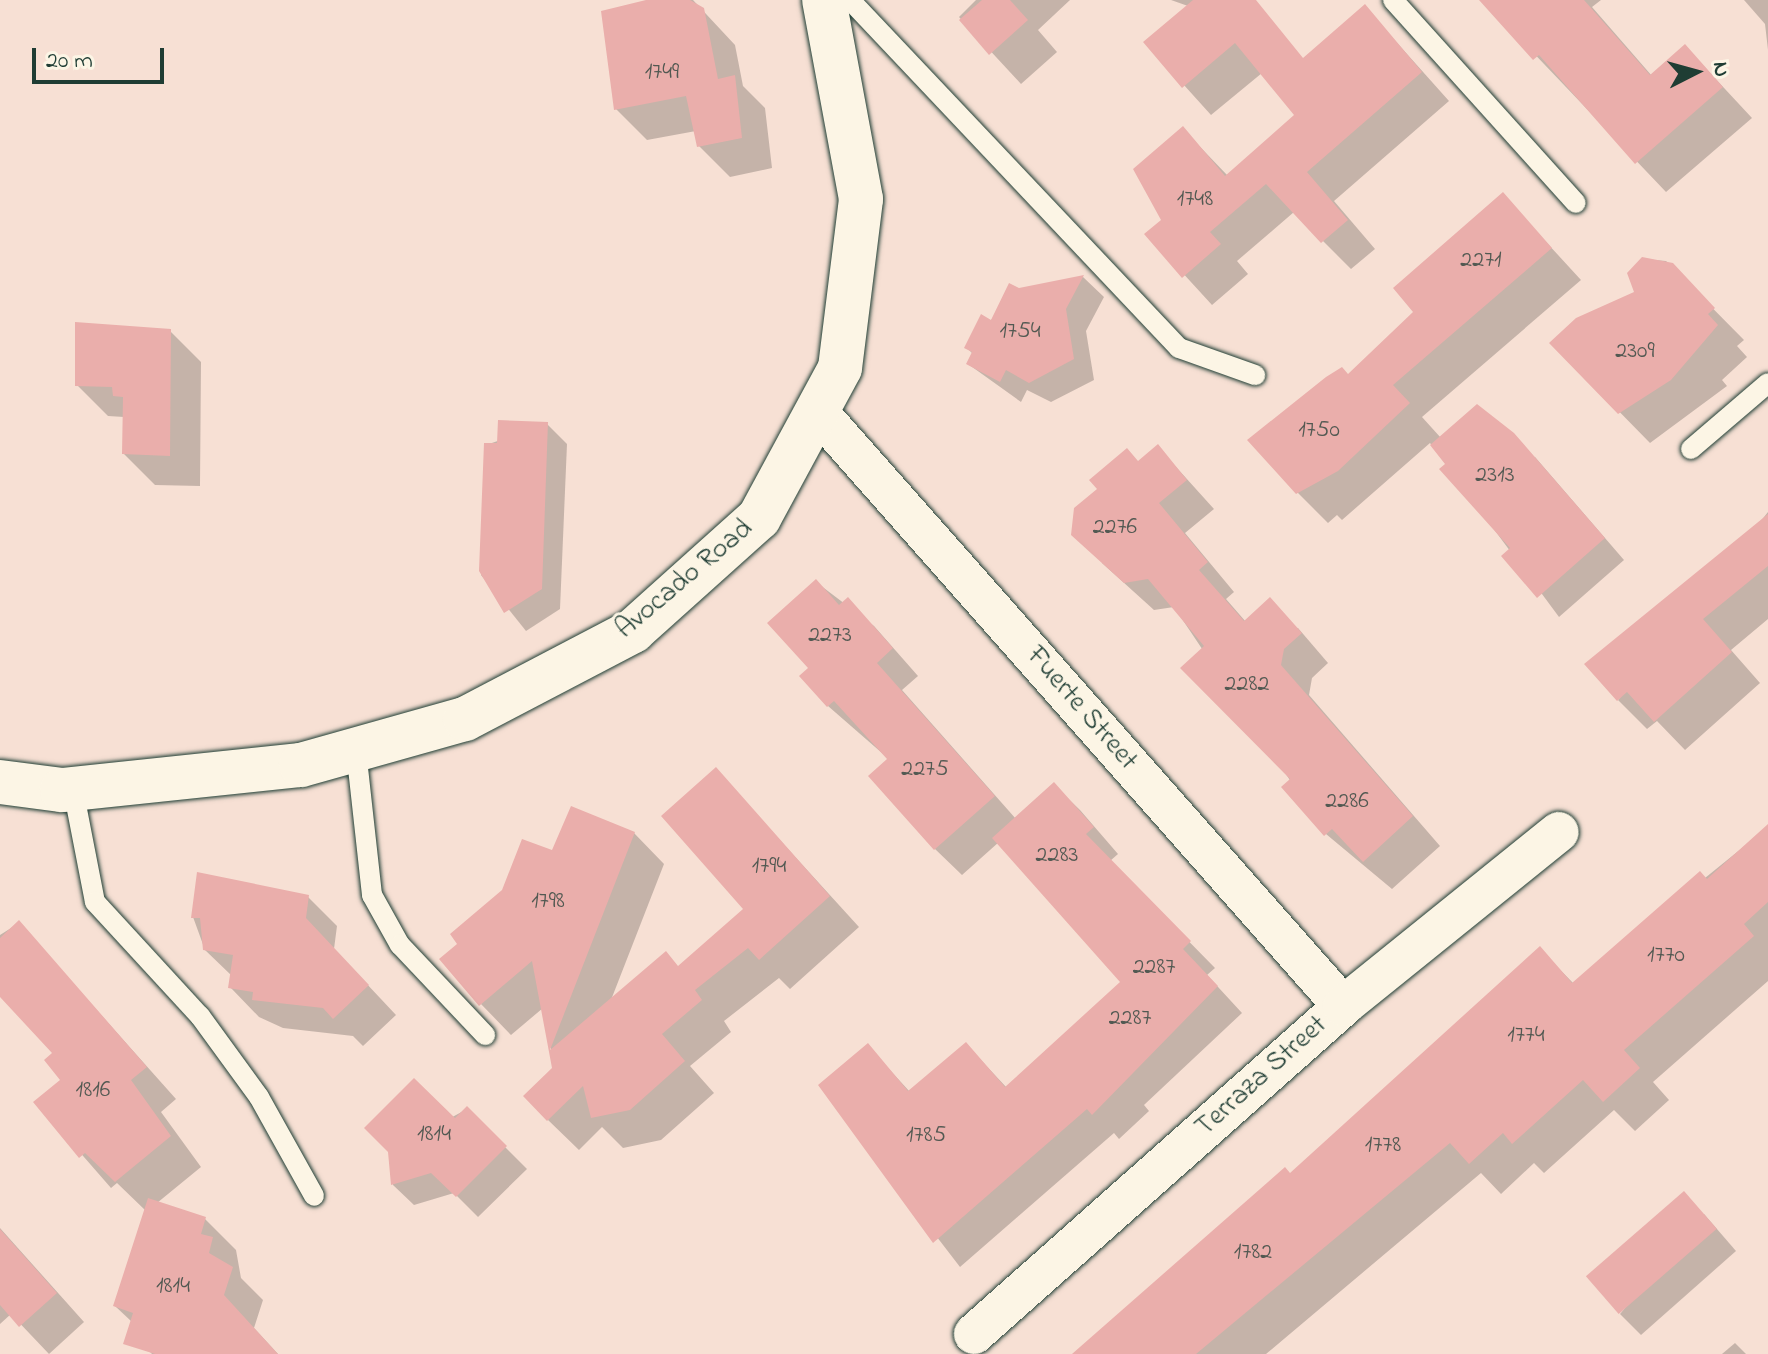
<!DOCTYPE html>
<html>
<head>
<meta charset="utf-8">
<style>
  body { margin:0 }
  #map { position:relative; width:1768px; height:1354px; overflow:hidden; background:#f7e0d4; font-family:"Indie Flower",sans-serif }
  div>[style] { position:absolute }
  [style*='--x'] { left:calc(var(--x)*1px); top:calc(var(--y)*1px); width:calc(var(--w)*1px); rotate:calc(var(--a)*1deg) }
  .shadow>* { inset:0; background:#0003 }
  .building>* { inset:0; background:#eaaeab; transform-origin:0 0 }
  .roads { filter:drop-shadow(0 0 2px #1f3d34) drop-shadow(0 0 2px #1f3d34) }
  .service>* { height:20px; margin:-10px; padding:0 10px; transform-origin:10px; border-radius:10px; background:#fcf5e5 }
  .minor>* { height:40px; margin:-20px; padding:0 20px; transform-origin:20px; border-radius:20px; background:#fcf5e5 }
  .tertiary>* { height:44px; margin:-22px; padding:0 22px; transform-origin:22px; border-radius:22px; background:#fcf5e5 }
  span { translate:-50% -50%; white-space:nowrap; text-align:center; line-height:1.15; -webkit-text-stroke:6px #fcf5e5; paint-order:stroke }
  .number-label { font-size:24px; color:#525952 }
  .number-label span { -webkit-text-stroke-width:0 }
  .street-label { font-size:28px; color:#1f3d34 }
  .north { position:absolute; left:1656px; top:32px; width:80px; height:80px; -webkit-text-stroke:6px #fcf5e5; paint-order:stroke; rotate:84deg; font-size:22px; font-weight:700; line-height:32px; text-align:center; color:#1f3d34 }
  .north::after { content:''; display:block; margin:auto; width:28px; height:36px; background:#1f3d34; clip-path:polygon(50% 0,100% 100%,50% 72%,0 100%) }
  .scale { position:absolute; left:32px; top:48px; width:132px; height:36px; box-sizing:border-box; border:4px solid #1f3d34; border-top:0; padding-left:10px; font-size:24px; line-height:28px; white-space:nowrap; color:#1f3d34; -webkit-text-stroke:6px #fcf5e5; paint-order:stroke }
</style>
</head>
<body>
<div id="map">
  <div class="shadow">
    <div style="clip-path:polygon(659px 0,693px 0,735px 45px,743px 86px,765px 108px,772px 168px,730px 177px,699px 146px,696px 131px,647px 140px,616px 109px)"></div>
    <div style="clip-path:polygon(976px 0,1070px 0,1038px 30px,1057px 52px,1021px 84px,959px 17px)"></div>
    <div style="clip-path:polygon(1171px 0,1252px 0,1303px 61px,1365px 7px,1449px 101px,1334px 201px,1375px 249px,1351px 269px,1294px 212px,1237px 261px,1248px 274px,1212px 305px,1147px 234px,1163px 221px,1182px 128px,1228px 176px,1297px 116px,1262px 73px,1211px 115px,1146px 43px,1188px 6px)"></div>
    <div style="clip-path:polygon(1483px 0,1601px 0,1592px 7px,1652px 76px,1685px 46px,1752px 118px,1666px 192px)"></div>
    <div style="clip-path:polygon(1744px 0,1768px 0,1768px 50px,1765px 24px)"></div>
    <div style="clip-path:polygon(1503px 195px,1581px 280px,1422px 417px,1441px 438px,1535px 457px,1624px 560px,1559px 617px,1430px 443px,1342px 520px,1337px 515px,1328px 523px,1297px 492px,1348px 377px,1416px 312px)"></div>
    <div style="clip-path:polygon(1643px 259px,1666px 261px,1744px 340px,1737px 346px,1747px 357px,1722px 380px,1727px 386px,1650px 443px,1552px 343px,1637px 293px)"></div>
    <div style="clip-path:polygon(1083px 277px,1104px 297px,1086px 331px,1094px 380px,1051px 402px,1027px 390px,1021px 402px,968px 364px,973px 354px,966px 347px,1019px 290px)"></div>
    <div style="clip-path:polygon(170px 331px,201px 362px,200px 486px,155px 485px,124px 454px,124px 417px,108px 416px,77px 385px)"></div>
    <div style="clip-path:polygon(547px 424px,567px 444px,560px 609px,526px 631px,481px 575px,486px 445px)"></div>
    <div style="clip-path:polygon(1158px 447px,1214px 509px,1185px 533px,1234px 592px,1226px 599px,1246px 622px,1298px 628px,1328px 663px,1312px 678px,1309px 695px,1440px 846px,1392px 889px,1326px 834px,1174px 607px,1154px 610px,1102px 563px,1139px 462px)"></div>
    <div style="clip-path:polygon(1768px 512px,1768px 619px,1731px 650px,1760px 683px,1685px 750px,1657px 721px,1647px 729px,1618px 700px)"></div>
    <div style="clip-path:polygon(816px 582px,874px 626px,918px 676px,902px 690px,1016px 819px,1054px 785px,1080px 810px,1118px 854px,1110px 861px,1215px 968px,1207px 975px,1242px 1013px,1144px 1105px,1149px 1111px,1119px 1139px,1114px 1133px,960px 1267px,820px 1085px,868px 1046px,910px 1092px,966px 1044px,1007px 1088px,1123px 982px,999px 842px,962px 875px,935px 849px,890px 760px,828px 706px,811px 669px)"></div>
    <div style="clip-path:polygon(716px 770px,859px 927px,790px 989px,779px 978px,724px 1021px,731px 1032px,690px 1066px,714px 1093px,661px 1140px,623px 1148px,602px 1127px,579px 1150px,548px 1120px,555px 1069px,543px 1008px,511px 1035px,481px 1004px,553px 852px,634px 833px,664px 864px,611px 1000px,679px 968px,746px 909px)"></div>
    <div style="clip-path:polygon(1768px 827px,1768px 981px,1653px 1082px,1669px 1100px,1635px 1131px,1614px 1110px,1544px 1173px,1534px 1163px,1501px 1194px,1481px 1173px,1266px 1354px,1075px 1354px,1290px 1175px,1540px 949px,1574px 984px)"></div>
    <div style="clip-path:polygon(308px 897px,337px 926px,334px 949px,396px 1015px,363px 1046px,353px 1036px,283px 1028px,259px 1017px,230px 987px,232px 976px,205px 950px,193px 917px)"></div>
    <div style="clip-path:polygon(19px 923px,176px 1099px,161px 1112px,201px 1167px,157px 1203px,205px 1219px,236px 1250px,241px 1278px,263px 1300px,254px 1328px,278px 1354px,152px 1354px,130px 1330px,132px 1322px,115px 1306px,146px 1211px,117px 1183px,111px 1188px,36px 1102px,63px 1080px,55px 1054px,0 994px,0 935px)"></div>
    <div style="clip-path:polygon(467px 1109px,527px 1169px,478px 1217px,454px 1193px,414px 1205px,393px 1185px,390px 1151px)"></div>
    <div style="clip-path:polygon(1704px 1214px,1736px 1251px,1641px 1335px,1620px 1314px)"></div>
    <div style="clip-path:polygon(0 1228px,84px 1322px,49px 1354px,11px 1314px,0 1324px)"></div>
    <div style="clip-path:polygon(1735px 1343px,1746px 1354px,1722px 1354px)"></div>
  </div>
  <div class="building">
    <div style="clip-path:polygon(646px 0,690px 0,704px 8px,718px 79px,735px 75px,742px 138px,697px 147px,686px 96px,614px 110px,601px 11px)"></div>
    <div style="clip-path:polygon(982px 0,1010px 0,1028px 20px,989px 55px,959px 20px)"></div>
    <div style="clip-path:polygon(1193px 0,1256px 0,1303px 58px,1365px 4px,1422px 72px,1307px 172px,1348px 220px,1321px 243px,1266px 184px,1210px 232px,1221px 244px,1182px 278px,1144px 234px,1161px 220px,1133px 169px,1183px 126px,1225px 176px,1294px 115px,1235px 43px,1182px 88px,1143px 42px)"></div>
    <div style="clip-path:polygon(1479px 0,1584px 0,1650px 75px,1685px 44px,1723px 87px,1635px 164px,1539px 55px,1533px 60px)"></div>
    <div style="clip-path:polygon(1503px 192px,1552px 248px,1393px 385px,1410px 403px,1338px 471px,1296px 494px,1247px 440px,1326px 377px,1342px 367px,1348px 374px,1413px 312px,1393px 288px)"></div>
    <div style="clip-path:polygon(1642px 257px,1673px 263px,1715px 308px,1708px 314px,1718px 325px,1671px 380px,1618px 414px,1549px 343px,1576px 318px,1634px 292px,1627px 273px)"></div>
    <div style="clip-path:polygon(1084px 275px,1066px 309px,1074px 359px,1029px 383px,1006px 370px,1000px 382px,966px 364px,972px 352px,964px 348px,981px 314px,991px 320px,1009px 283px,1019px 288px)"></div>
    <div style="clip-path:polygon(75px 322px,171px 329px,170px 456px,122px 454px,123px 397px,113px 396px,112px 387px,75px 386px)"></div>
    <div style="clip-path:polygon(1477px 404px,1514px 433px,1605px 538px,1537px 598px,1501px 556px,1510px 548px,1439px 469px,1445px 464px,1430px 445px)"></div>
    <div style="clip-path:polygon(498px 420px,548px 422px,542px 589px,504px 613px,479px 571px,484px 443px,497px 443px)"></div>
    <div style="clip-path:polygon(1158px 444px,1187px 480px,1159px 503px,1208px 562px,1199px 570px,1244px 621px,1270px 597px,1302px 633px,1284px 649px,1281px 665px,1413px 816px,1363px 862px,1332px 829px,1324px 836px,1281px 787px,1290px 779px,1180px 668px,1204px 646px,1148px 579px,1124px 583px,1071px 535px,1074px 508px,1097px 489px,1089px 480px,1127px 448px,1138px 461px)"></div>
    <div style="clip-path:polygon(1768px 514px,1768px 566px,1703px 619px,1732px 652px,1654px 722px,1627px 692px,1617px 701px,1584px 664px)"></div>
    <div style="clip-path:polygon(816px 579px,839px 605px,848px 597px,893px 648px,877px 663px,995px 796px,934px 850px,868px 776px,887px 759px,834px 701px,827px 707px,799px 676px,808px 668px,767px 623px)"></div>
    <div style="clip-path:polygon(716px 767px,830px 896px,759px 960px,748px 948px,695px 990px,702px 1000px,662px 1034px,685px 1061px,630px 1110px,591px 1118px,583px 1086px,547px 1121px,523px 1096px,552px 1068px,532px 961px,479px 1006px,439px 959px,457px 944px,450px 934px,502px 890px,522px 839px,552px 850px,571px 806px,635px 832px,550px 1050px,666px 951px,678px 966px,743px 909px,661px 816px)"></div>
    <div style="clip-path:polygon(1054px 782px,1094px 827px,1086px 834px,1191px 941px,1183px 949px,1218px 986px,1092px 1115px,1087px 1109px,933px 1243px,818px 1085px,868px 1043px,908px 1091px,966px 1042px,1005px 1087px,1120px 982px,992px 838px)"></div>
    <div style="clip-path:polygon(1768px 824px,1768px 902px,1744px 924px,1754px 936px,1624px 1050px,1640px 1068px,1603px 1102px,1583px 1080px,1512px 1144px,1503px 1133px,1469px 1164px,1450px 1143px,1196px 1354px,1072px 1354px,1285px 1167px,1290px 1173px,1540px 946px,1572px 983px,1700px 871px,1707px 879px)"></div>
    <div style="clip-path:polygon(197px 872px,309px 895px,306px 918px,369px 985px,333px 1019px,323px 1008px,252px 1000px,253px 992px,228px 988px,233px 955px,203px 950px,200px 918px,191px 918px)"></div>
    <div style="clip-path:polygon(19px 920px,147px 1067px,131px 1080px,171px 1136px,115px 1182px,85px 1153px,79px 1158px,33px 1102px,60px 1080px,44px 1060px,52px 1053px,0 997px,0 938px)"></div>
    <div style="clip-path:polygon(414px 1078px,455px 1118px,467px 1106px,507px 1146px,456px 1197px,431px 1173px,391px 1185px,388px 1152px,364px 1128px)"></div>
    <div style="left:1684px;top:1191px;width:50px;height:130px;rotate:49deg"></div>
    <div style="clip-path:polygon(148px 1198px,206px 1217px,201px 1234px,213px 1237px,209px 1253px,233px 1267px,224px 1295px,278px 1354px,155px 1354px,123px 1344px,133px 1313px,113px 1306px)"></div>
    <div style="clip-path:polygon(0 1229px,57px 1293px,19px 1327px,0 1305px)"></div>
  </div>
  <div class="roads">
    <div class="service">
      <div style="--x:850;--y:0;--w:479;--a:46.6"></div>
      <div style="--x:1179;--y:348;--w:81;--a:19.6"></div>
      <div style="--x:1393;--y:0;--w:273;--a:48"></div>
      <div style="--x:1691;--y:449;--w:101;--a:-40.6"></div>
      <div style="--x:356;--y:750;--w:146;--a:83.7"></div>
      <div style="--x:372;--y:895;--w:57;--a:60.8"></div>
      <div style="--x:400;--y:945;--w:124;--a:46.6"></div>
      <div style="--x:73;--y:789;--w:115;--a:79"></div>
      <div style="--x:95;--y:902;--w:155;--a:47.4"></div>
      <div style="--x:200;--y:1016;--w:100;--a:53.9"></div>
      <div style="--x:259;--y:1097;--w:113;--a:60.9"></div>
    </div>
    <div class="minor">
      <div style="--x:818;--y:412;--w:793;--a:48.53"></div>
      <div style="--x:974;--y:1334;--w:494;--a:-41.6"></div>
      <div style="--x:1343;--y:1006;--w:277;--a:-38.9"></div>
    </div>
    <div class="tertiary">
      <div style="--x:0;--y:782;--w:63;--a:7.4"></div>
      <div style="--x:62;--y:790;--w:240;--a:-6"></div>
      <div style="--x:301;--y:765;--w:170;--a:-15.7"></div>
      <div style="--x:465;--y:719;--w:190;--a:-27.6"></div>
      <div style="--x:633;--y:631;--w:169;--a:-41.9"></div>
      <div style="--x:759;--y:518;--w:170;--a:-61.6"></div>
      <div style="--x:840;--y:368;--w:170;--a:-82.9"></div>
      <div style="--x:861;--y:199;--w:202;--a:-100.5"></div>
    </div>
  </div>
  <div class="number-label">
    <span style="left:662px;top:73px">1749</span>
    <span style="left:1195px;top:200px">1748</span>
    <span style="left:1481px;top:261px">2271</span>
    <span style="left:1020px;top:332px">1754</span>
    <span style="left:1635px;top:352px">2309</span>
    <span style="left:1319px;top:431px">1750</span>
    <span style="left:1495px;top:476px">2313</span>
    <span style="left:1115px;top:528px">2276</span>
    <span style="left:830px;top:636px">2273</span>
    <span style="left:1247px;top:685px">2282</span>
    <span style="left:925px;top:770px">2275</span>
    <span style="left:1347px;top:802px">2286</span>
    <span style="left:1057px;top:856px">2283</span>
    <span style="left:769px;top:867px">1794</span>
    <span style="left:548px;top:902px">1798</span>
    <span style="left:1666px;top:956px">1770</span>
    <span style="left:1154px;top:968px">2287</span>
    <span style="left:1130px;top:1019px">2287</span>
    <span style="left:1526px;top:1036px">1774</span>
    <span style="left:93px;top:1091px">1816</span>
    <span style="left:434px;top:1135px">1814</span>
    <span style="left:926px;top:1136px">1785</span>
    <span style="left:1383px;top:1146px">1778</span>
    <span style="left:1253px;top:1253px">1782</span>
    <span style="left:173px;top:1287px">1814</span>
  </div>
  <div class="street-label">
    <span style="left:685px;top:580px;rotate:-40deg">Avocado Road</span>
    <span style="left:1081px;top:709px;rotate:49deg">Fuerte Street</span>
    <span style="left:1262px;top:1077px;rotate:-42deg">Terraza Street</span>
  </div>
  <div class="north">N</div>
  <div class="scale">20 m</div>
</div>
</body>
</html>
